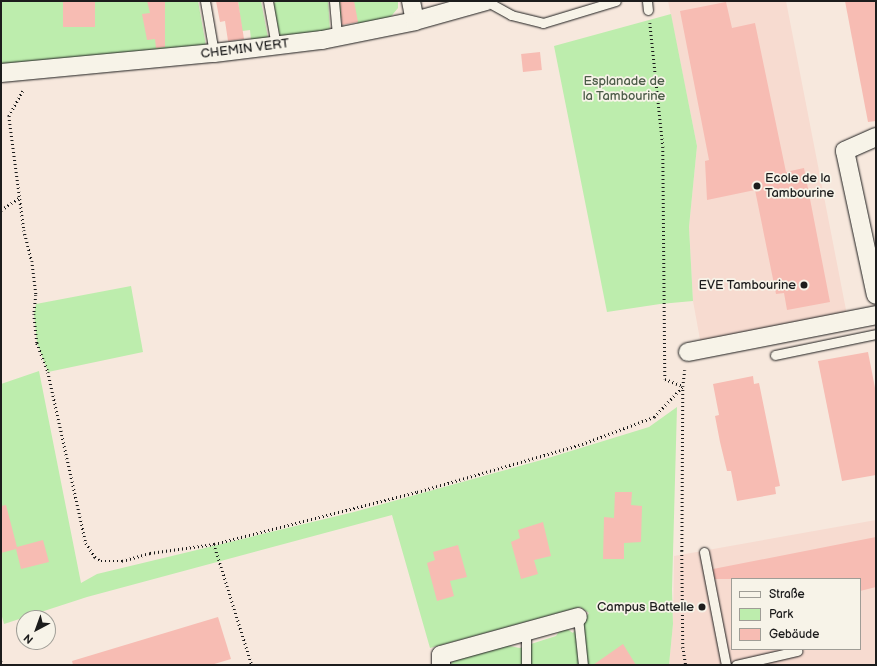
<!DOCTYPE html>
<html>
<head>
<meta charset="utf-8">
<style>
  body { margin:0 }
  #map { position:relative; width:877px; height:666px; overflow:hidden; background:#f7e8dd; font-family:"Balsamiq Sans",sans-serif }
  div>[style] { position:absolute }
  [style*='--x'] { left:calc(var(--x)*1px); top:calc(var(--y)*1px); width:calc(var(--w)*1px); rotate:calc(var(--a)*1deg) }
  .built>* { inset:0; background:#f7dbd0 }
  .green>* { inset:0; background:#bdedad }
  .building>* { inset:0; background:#f7bcb3; transform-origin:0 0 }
  .path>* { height:2.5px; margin-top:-1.25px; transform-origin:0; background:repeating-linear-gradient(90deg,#1c1c1c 0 1px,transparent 0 4px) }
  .roads { filter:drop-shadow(0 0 1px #1c1c1c) drop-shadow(0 0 1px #1c1c1c) }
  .lane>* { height:9px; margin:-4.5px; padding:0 4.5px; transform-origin:4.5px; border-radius:4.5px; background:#f7f3e8 }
  .street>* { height:18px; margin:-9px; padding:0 9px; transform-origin:9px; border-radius:9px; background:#f7f3e8 }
  .dots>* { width:11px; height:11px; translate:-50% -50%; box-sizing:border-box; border:2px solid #f7f3e8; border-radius:50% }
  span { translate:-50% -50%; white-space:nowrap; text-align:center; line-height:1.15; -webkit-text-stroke:3.5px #f7f3e8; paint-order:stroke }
  .street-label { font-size:13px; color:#1c1c1c }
  .park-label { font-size:13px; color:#4c5b48 }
  .poi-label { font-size:13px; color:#1c1c1c }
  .left { translate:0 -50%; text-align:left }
  .right { translate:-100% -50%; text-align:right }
  .frame { position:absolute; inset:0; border:2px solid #1c1c1c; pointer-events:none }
  .legend { position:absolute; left:731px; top:578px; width:130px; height:72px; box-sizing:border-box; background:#f7f3e8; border:1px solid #9f9d96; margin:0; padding:5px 7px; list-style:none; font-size:12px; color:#1c1c1c }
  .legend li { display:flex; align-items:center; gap:8px; height:20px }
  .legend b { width:20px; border:1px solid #9f9d96 }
  .north { position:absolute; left:16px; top:610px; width:40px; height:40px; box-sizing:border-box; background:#f7f3e8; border:1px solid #9f9d96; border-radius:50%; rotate:221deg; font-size:11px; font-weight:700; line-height:16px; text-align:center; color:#1c1c1c }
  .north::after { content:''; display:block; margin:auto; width:14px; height:18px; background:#1c1c1c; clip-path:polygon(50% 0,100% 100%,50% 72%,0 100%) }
</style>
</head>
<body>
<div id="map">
  <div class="built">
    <div style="clip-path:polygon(668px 1px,786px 1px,847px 315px,701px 345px,693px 301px,689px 227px,697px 146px)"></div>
    <div style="clip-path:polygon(evenodd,876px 520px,876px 665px,669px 665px,673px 624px,674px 556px,876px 520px,732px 579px,860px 579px,860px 649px,732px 649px,732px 579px)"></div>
  </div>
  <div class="green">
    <div style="clip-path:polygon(1px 1px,198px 1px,206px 46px,1px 66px)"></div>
    <div style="clip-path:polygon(238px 1px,261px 1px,268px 38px,251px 40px,250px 30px,242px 31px)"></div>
    <div style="clip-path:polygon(280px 1px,328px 1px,330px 30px,280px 37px,273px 3px)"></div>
    <div style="clip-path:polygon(339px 1px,398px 1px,398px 8px,388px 20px,358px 26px,356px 15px,340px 18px)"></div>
    <div style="clip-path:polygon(671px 14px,697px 146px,689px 227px,693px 301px,660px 304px,607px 312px,554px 46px)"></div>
    <div style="clip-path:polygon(131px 286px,143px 352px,48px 372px,37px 343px,34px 314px,36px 304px)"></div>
    <div style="clip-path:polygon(39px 371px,81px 583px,97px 574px,354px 512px,545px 459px,649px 427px,677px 407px,672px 590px,673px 624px,669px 665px,450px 665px,453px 661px,504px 645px,520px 648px,534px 643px,556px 636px,560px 630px,567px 629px,573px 633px,589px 613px,580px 607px,430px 648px,392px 515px,87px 597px,4px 624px,1px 613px,1px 384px)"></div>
  </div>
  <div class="building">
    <div style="left:63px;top:1px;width:32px;height:26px"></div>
    <div style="clip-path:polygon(147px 1px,165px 1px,165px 47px,156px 48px,155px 39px,147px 40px,142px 14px,150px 13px)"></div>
    <div style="clip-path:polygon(216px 1px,238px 1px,244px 39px,228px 41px,225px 21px,220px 22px)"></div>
    <div style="clip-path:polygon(340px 1px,354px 1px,358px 22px,342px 25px)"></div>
    <div style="clip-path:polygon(845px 1px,876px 1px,876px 121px,868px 122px)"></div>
    <div style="clip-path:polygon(726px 2px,732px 28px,755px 23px,786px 172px,804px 168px,830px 302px,787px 310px,784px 293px,776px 294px,755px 190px,707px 200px,705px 161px,709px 160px,680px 11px)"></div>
    <div style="left:540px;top:52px;width:18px;height:19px;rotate:84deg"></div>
    <div style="clip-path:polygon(868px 352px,876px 393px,876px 475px,842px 481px,818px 361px)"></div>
    <div style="clip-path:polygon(753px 376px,754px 384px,759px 383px,780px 486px,775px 487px,776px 494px,737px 501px,731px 471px,727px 471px,720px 442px,715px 416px,719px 415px,713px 384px)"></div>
    <div style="clip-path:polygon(615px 492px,632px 492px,631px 505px,642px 506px,641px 542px,624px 543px,624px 559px,603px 559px,604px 517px,614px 518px)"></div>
    <div style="clip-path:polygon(6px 505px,17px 547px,43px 540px,49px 562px,21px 569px,16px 549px,1px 553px,1px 506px)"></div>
    <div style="clip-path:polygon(543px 522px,551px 556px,534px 560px,538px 574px,521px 579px,511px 542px,520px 538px,518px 530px)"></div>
    <div style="clip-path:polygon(876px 537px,876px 587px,860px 591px,860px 579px,715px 579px,713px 569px)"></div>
    <div style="clip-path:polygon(458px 545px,467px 577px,450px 581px,454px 596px,437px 601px,427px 563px,435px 560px,433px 552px)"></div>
    <div style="clip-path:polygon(218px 617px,231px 659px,211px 665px,73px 665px,72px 661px)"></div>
    <div style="clip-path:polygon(623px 644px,636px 665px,593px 665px)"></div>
  </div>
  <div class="path">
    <div style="--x:650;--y:23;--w:125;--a:84"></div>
    <div style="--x:663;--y:147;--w:232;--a:89.5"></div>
    <div style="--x:665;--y:379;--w:19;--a:21"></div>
    <div style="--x:23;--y:91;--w:29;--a:119"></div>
    <div style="--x:9;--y:116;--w:115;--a:82.5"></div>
    <div style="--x:24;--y:230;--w:32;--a:76"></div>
    <div style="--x:32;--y:261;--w:34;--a:83"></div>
    <div style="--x:36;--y:295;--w:19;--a:96"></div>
    <div style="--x:34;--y:314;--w:29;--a:84"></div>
    <div style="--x:37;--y:343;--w:31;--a:69"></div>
    <div style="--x:48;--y:372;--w:175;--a:77.5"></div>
    <div style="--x:86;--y:543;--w:17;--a:57"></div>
    <div style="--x:95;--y:557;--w:7;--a:34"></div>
    <div style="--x:101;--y:561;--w:21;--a:0"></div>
    <div style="--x:122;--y:561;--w:29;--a:-16"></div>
    <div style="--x:150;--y:553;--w:65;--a:-8"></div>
    <div style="--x:214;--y:544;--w:210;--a:-14.4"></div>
    <div style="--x:417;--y:492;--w:172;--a:-16.2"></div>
    <div style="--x:582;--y:444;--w:77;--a:-20.6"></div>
    <div style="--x:654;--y:417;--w:42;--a:-46.9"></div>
    <div style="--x:1;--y:210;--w:23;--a:-34"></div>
    <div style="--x:685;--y:370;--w:16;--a:97"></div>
    <div style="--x:683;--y:386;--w:165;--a:90.3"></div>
    <div style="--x:682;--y:551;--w:96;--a:89.4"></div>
    <div style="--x:683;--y:647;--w:18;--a:81"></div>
    <div style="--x:214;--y:544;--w:127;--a:72.6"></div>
    <div style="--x:1;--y:661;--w:4;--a:76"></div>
  </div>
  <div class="roads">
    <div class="lane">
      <div style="--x:205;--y:1;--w:53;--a:80.2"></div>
      <div style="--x:268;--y:1;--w:46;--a:79.9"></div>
      <div style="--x:334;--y:1;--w:35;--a:85"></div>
      <div style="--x:486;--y:1;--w:29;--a:29"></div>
      <div style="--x:511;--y:15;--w:33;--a:14"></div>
      <div style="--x:543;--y:23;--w:76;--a:-16.8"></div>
      <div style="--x:647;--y:1;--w:9;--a:84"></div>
      <div style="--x:775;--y:355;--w:103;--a:-11.7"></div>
      <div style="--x:704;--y:552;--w:115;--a:79"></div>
      <div style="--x:578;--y:617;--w:48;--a:84.1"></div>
      <div style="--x:526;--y:665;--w:34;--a:-90"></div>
      <div style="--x:736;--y:665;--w:63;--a:-12.9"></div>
    </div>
    <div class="street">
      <div style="--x:411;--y:1;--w:20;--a:79"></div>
      <div style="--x:1;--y:73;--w:214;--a:-5.4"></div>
      <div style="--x:214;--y:53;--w:109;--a:-6.9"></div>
      <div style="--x:322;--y:40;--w:95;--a:-11.5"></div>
      <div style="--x:415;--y:21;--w:74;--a:-15.7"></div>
      <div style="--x:876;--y:137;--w:34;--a:156"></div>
      <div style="--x:845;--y:151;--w:147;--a:77.9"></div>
      <div style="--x:688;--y:352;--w:192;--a:-11.1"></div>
      <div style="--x:441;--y:665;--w:10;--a:-90"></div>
      <div style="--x:441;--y:655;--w:142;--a:-15.5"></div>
    </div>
  </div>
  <div class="dots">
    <div style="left:757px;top:186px;background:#1c1c1c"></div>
    <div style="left:804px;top:285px;background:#1c1c1c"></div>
    <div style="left:702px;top:607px;background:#1c1c1c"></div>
  </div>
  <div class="street-label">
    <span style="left:245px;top:49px;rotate:-7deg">CHEMIN VERT</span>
  </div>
  <div class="park-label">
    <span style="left:624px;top:89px">Esplanade de<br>la Tambourine</span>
  </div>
  <div class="poi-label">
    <span class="left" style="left:765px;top:186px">Ecole de la<br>Tambourine</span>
    <span class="right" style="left:796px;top:285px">EVE Tambourine</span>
    <span class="right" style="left:694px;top:607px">Campus Battelle</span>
  </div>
  <div class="frame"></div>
  <ul class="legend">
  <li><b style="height:5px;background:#f7f3e8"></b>Straße</li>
  <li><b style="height:11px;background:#bdedad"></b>Park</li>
  <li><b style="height:11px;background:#f7bcb3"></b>Gebäude</li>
  </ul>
  <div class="north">N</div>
</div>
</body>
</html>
